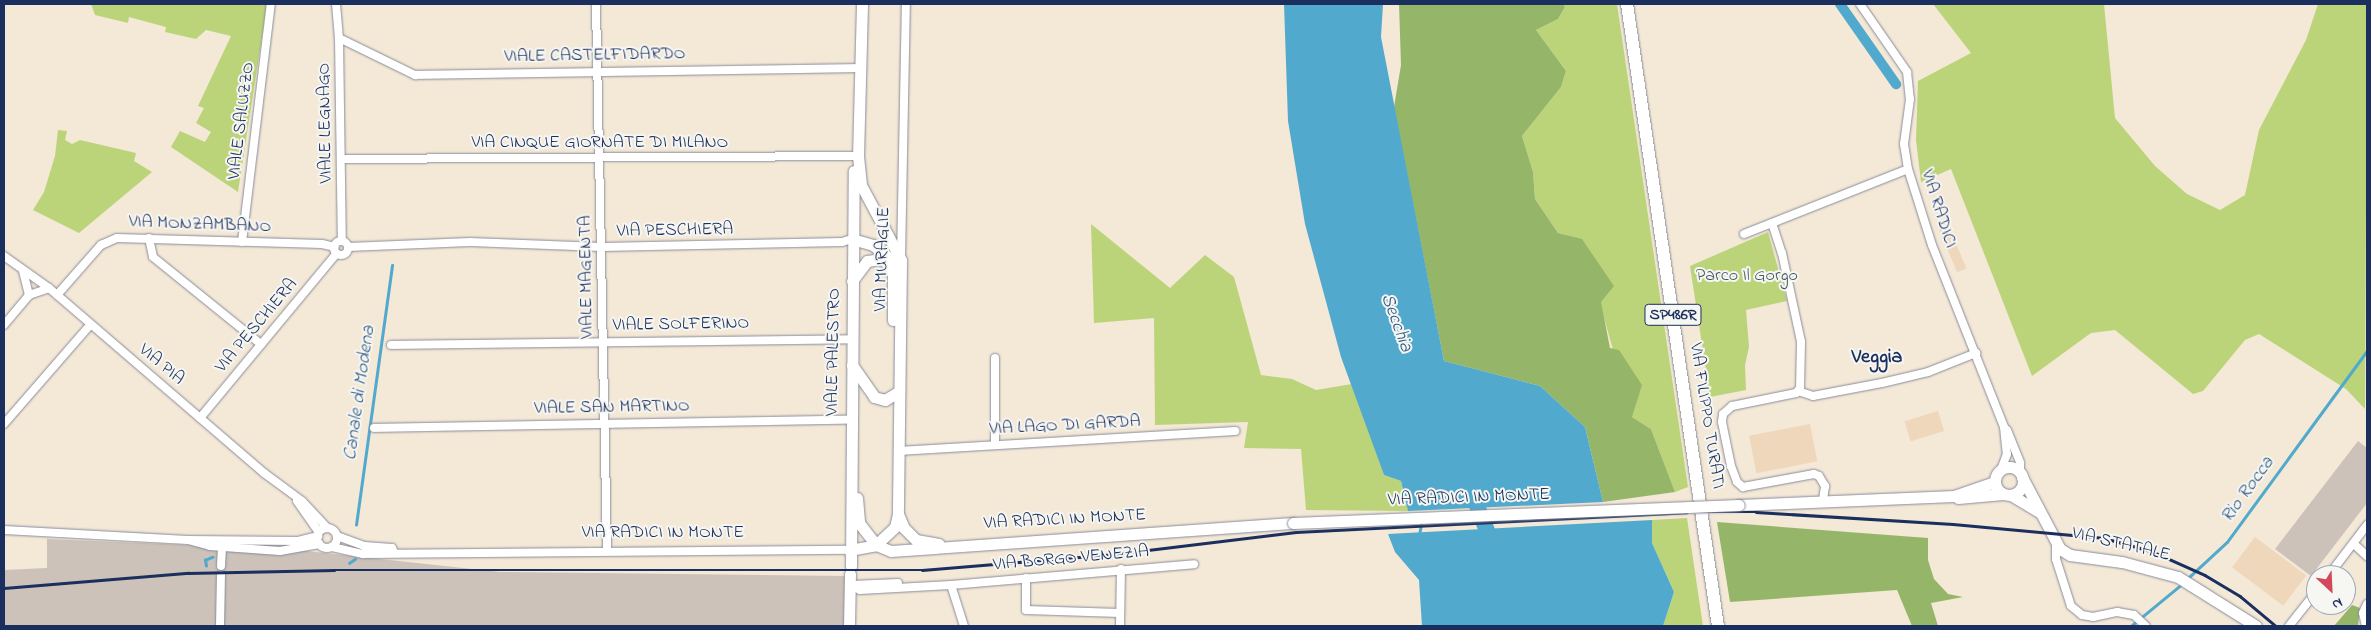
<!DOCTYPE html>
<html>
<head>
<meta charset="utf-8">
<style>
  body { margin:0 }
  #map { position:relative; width:2371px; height:630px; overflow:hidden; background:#f4e8d7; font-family:"Indie Flower",sans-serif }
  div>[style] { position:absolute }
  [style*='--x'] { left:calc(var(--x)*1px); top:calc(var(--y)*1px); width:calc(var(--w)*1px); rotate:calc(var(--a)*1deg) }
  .built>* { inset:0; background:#eed7bb; transform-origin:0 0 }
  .industrial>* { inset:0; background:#ccc2b9 }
  .green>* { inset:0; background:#bcd479 }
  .forest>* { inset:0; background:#95b669 }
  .water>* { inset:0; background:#52a9ce }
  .stream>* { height:2.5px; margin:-1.25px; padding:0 1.25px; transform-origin:1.25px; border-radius:1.25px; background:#52a9ce }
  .canal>* { height:10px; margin:-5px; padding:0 5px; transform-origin:5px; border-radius:5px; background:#52a9ce }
  .river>* { height:16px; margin:-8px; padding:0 8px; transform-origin:8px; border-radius:8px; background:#52a9ce }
  .roads { filter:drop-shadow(0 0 1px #888c9a) drop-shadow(0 0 1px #888c9a) }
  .street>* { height:8px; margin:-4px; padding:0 4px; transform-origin:4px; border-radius:4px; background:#fff }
  .street>.ring { margin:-4px; padding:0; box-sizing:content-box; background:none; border:8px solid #fff; border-radius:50% }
  .secondary>* { height:11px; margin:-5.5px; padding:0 5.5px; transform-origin:5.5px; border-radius:5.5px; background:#fff }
  .secondary>.ring { margin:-5.5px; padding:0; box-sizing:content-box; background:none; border:11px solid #fff; border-radius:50% }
  .primary>* { height:12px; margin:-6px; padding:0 6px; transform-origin:6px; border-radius:6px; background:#fff }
  .rail>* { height:2.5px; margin:-1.25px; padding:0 1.25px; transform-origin:1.25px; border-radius:1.25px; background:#1b2f5e }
  .bridges { filter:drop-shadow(0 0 1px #888c9a) drop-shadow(0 0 1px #888c9a) }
  .secondary-bridge>* { height:11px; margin:-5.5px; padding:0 5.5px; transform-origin:5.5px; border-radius:5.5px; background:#fff }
  span { translate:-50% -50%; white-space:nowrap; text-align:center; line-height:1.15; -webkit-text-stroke:4px #f6f6f2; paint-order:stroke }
  .shield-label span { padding:1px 4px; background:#f6f6f2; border:1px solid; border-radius:4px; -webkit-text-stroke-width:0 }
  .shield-label { font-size:16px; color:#1b2f5e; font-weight:700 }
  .street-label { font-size:18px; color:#1b2f5e }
  .park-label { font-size:18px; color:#435865 }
  .water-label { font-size:19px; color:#2e5a85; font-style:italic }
  .quarter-label { font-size:20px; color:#1b2f5e; font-weight:700 }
  .frame { position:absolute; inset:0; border:5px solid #1b2f5e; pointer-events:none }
  .north { position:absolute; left:2306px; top:565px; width:50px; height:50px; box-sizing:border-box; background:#f6f6f2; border:1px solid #9ea6b7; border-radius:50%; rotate:155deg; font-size:14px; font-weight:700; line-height:20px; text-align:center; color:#1b2f5e }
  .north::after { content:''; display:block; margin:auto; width:18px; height:22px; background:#d1495b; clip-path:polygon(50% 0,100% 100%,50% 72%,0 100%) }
</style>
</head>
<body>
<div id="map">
  <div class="built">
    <div style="left:1948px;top:225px;width:47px;height:10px;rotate:67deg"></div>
    <div style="left:1938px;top:411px;width:21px;height:35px;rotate:73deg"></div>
    <div style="left:1810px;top:424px;width:38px;height:62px;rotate:79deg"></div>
    <div style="left:2255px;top:537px;width:64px;height:38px;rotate:37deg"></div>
  </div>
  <div class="industrial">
    <div style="clip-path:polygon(2358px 441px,2367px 448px,2367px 503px,2311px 576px,2275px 549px)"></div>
    <div style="clip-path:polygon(47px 539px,288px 549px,500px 572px,846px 576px,846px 626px,4px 626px,4px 570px,47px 568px)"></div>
  </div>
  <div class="green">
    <div style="clip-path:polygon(91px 4px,267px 4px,238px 192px,171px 147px,180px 131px,205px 142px,211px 132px,196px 123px,204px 108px,198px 106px,231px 36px,206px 30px,196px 39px,165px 32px,166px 27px,129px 17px,128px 23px,95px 15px)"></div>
    <div style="clip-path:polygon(1563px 4px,1617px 4px,1688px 487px,1675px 492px,1651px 429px,1632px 417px,1582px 240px,1558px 233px,1535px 199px,1533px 172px,1522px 136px,1561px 87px,1566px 71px,1536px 30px,1558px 19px,1565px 7px)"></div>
    <div style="clip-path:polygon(1933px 4px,2104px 4px,2115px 118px,2155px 166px,2187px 194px,2220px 210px,2245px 195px,2259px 130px,2306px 40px,2318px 4px,2367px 4px,2365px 409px,2346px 389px,2259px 334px,2245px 340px,2203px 391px,2193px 394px,2115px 330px,2091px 333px,2032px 376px,1951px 169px,1921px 182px,1916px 140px,1918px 81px,1971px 53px)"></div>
    <div style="clip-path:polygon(58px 130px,67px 131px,65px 140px,72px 144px,80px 140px,136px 153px,134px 161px,152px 172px,79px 233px,33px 210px,44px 192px,55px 156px)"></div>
    <div style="clip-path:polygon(1091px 224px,1170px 288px,1205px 255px,1234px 277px,1261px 375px,1292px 379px,1316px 390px,1352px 384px,1384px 475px,1401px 481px,1408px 511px,1306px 510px,1301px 449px,1244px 448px,1248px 422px,1155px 425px,1154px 318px,1094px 323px)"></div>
    <div style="clip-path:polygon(1768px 232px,1787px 301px,1746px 310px,1749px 347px,1745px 365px,1746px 390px,1710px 397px,1690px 266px)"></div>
    <div style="clip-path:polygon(1687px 518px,1703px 626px,1663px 626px,1674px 592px,1652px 543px,1652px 520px)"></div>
  </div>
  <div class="forest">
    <div style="clip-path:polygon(1399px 4px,1563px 4px,1565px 7px,1558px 19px,1536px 30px,1566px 71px,1561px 87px,1522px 136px,1533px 172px,1535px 199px,1558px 233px,1582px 239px,1614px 286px,1601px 302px,1610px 348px,1619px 350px,1642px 385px,1632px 417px,1651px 429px,1675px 492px,1603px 502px,1585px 427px,1540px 386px,1444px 361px,1394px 107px,1401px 65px)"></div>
    <div style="clip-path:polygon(1717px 522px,1928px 538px,1928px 560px,1934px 579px,1948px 594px,1963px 597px,1931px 603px,1938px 626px,1912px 626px,1897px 590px,1730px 602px)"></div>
    <div style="clip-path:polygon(2352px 605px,2360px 608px,2358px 626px,2334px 626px)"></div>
  </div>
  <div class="water">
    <div style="clip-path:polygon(1284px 4px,1383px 4px,1381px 37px,1444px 361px,1540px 386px,1585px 427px,1603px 502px,1408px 511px,1401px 481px,1384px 475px,1341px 357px,1305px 224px,1288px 121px)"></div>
    <div style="clip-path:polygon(1652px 520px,1652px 543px,1674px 592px,1663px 626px,1422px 626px,1419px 580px,1395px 552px,1388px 534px)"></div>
  </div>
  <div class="stream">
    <div style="--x:356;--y:525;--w:262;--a:-82.1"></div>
    <div style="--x:1419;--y:535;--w:15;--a:-79"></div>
    <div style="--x:349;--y:563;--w:7;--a:-34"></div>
    <div style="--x:206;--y:566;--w:6;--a:-99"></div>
    <div style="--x:205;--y:560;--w:8;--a:-23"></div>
    <div style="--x:2187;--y:579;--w:54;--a:-42.8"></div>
    <div style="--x:2227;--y:542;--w:237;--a:-53.8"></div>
    <div style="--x:2131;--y:626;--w:66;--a:-39.5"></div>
  </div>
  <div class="canal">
    <div style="--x:1840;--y:4;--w:98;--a:55"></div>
  </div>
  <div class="river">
    <div style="--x:1463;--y:492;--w:15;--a:37"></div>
    <div style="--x:1475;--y:501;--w:51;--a:68"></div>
  </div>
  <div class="roads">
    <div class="street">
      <div style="--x:336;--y:4;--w:34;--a:85"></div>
      <div style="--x:339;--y:38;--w:203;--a:89.2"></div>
      <div style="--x:596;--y:4;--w:547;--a:88.85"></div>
      <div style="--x:1860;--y:4;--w:83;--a:55.3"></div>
      <div style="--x:1907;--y:72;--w:27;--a:84"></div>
      <div style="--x:1910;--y:99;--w:45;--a:97.6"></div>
      <div style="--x:1904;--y:144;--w:25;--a:81"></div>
      <div style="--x:1908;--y:169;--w:80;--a:72.5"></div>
      <div style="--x:1932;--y:245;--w:196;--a:68.4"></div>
      <div style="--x:2004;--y:427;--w:27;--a:84"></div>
      <div style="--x:2007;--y:454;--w:17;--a:111"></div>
      <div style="--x:339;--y:38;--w:85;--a:26"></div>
      <div style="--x:415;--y:75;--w:444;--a:-0.9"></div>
      <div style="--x:341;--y:159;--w:517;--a:-0.33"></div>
      <div style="--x:1772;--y:223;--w:32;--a:72"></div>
      <div style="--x:1782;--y:253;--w:91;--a:77.9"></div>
      <div style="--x:1801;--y:342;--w:46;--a:91.2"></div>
      <div style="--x:1800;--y:388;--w:6;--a:129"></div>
      <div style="--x:1796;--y:393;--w:65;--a:168.5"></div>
      <div style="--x:1732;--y:406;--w:12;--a:138"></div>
      <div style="--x:1723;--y:414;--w:8;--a:97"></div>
      <div style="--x:1722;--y:422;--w:45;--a:78.4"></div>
      <div style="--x:1731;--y:466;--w:17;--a:69"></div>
      <div style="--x:1737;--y:482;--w:8;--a:40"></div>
      <div style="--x:1743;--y:487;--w:72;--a:-10.4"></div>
      <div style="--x:1814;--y:474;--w:5;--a:22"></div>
      <div style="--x:1819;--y:476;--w:12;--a:59"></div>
      <div style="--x:1825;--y:486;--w:15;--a:98"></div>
      <div style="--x:1744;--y:234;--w:176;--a:-21.6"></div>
      <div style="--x:149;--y:238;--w:19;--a:78"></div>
      <div style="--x:153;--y:257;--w:139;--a:38.9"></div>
      <div class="ring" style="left:334px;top:241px;width:6px;height:6px"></div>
      <div style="--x:242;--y:242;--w:240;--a:-83.1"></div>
      <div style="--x:348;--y:247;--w:122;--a:-2.3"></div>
      <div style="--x:470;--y:242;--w:132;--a:2.2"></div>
      <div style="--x:602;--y:247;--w:240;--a:-1.2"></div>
      <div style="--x:842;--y:242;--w:10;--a:-17"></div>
      <div style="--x:4;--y:256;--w:55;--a:35.4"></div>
      <div style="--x:49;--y:288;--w:284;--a:40.7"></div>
      <div style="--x:264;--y:473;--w:47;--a:36.4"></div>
      <div style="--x:302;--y:501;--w:37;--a:47"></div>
      <div style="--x:901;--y:258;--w:254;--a:-88.9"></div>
      <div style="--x:23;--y:271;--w:25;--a:76"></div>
      <div style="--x:57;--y:295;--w:67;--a:-48.7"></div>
      <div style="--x:101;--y:245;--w:17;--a:-24"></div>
      <div style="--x:117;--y:238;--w:205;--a:1.7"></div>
      <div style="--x:322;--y:244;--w:13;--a:13"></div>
      <div style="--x:4;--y:325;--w:39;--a:-50"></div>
      <div style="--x:29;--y:295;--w:21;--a:-19"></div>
      <div style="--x:391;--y:345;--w:461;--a:-0.7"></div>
      <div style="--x:1798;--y:391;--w:16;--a:18"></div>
      <div style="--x:1813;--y:396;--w:70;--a:-10.7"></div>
      <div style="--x:1882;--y:383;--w:47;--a:-13.4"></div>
      <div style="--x:1928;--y:372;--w:52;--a:-21.6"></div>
      <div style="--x:200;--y:418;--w:214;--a:-50.3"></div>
      <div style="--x:4;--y:424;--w:131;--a:-49"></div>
      <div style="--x:374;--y:428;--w:476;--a:-1"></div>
      <div style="--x:2007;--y:430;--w:35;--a:68"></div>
      <div style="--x:2020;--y:463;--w:10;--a:90"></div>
      <div style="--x:995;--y:445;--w:87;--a:-90"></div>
      <div style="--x:898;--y:451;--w:338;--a:-3.4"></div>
      <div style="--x:297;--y:501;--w:38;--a:55"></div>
      <div class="ring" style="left:317px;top:528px;width:12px;height:12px"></div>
      <div style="--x:4;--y:530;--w:184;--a:3.1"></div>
      <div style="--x:188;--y:540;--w:110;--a:0.5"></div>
      <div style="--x:298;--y:541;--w:21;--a:-14"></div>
      <div style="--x:337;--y:536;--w:29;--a:20"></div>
      <div style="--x:364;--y:546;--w:28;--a:4"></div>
      <div style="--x:392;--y:548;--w:4;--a:63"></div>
      <div style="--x:188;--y:540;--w:23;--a:15"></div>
      <div style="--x:210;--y:546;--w:70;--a:4.1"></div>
      <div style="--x:280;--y:551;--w:40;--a:-10"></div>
      <div style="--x:2354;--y:544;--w:18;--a:43"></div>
      <div style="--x:2056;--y:545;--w:14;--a:90"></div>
      <div style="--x:2056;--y:559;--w:49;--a:72.3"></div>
      <div style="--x:2071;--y:606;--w:14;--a:39"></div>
      <div style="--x:2082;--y:615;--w:11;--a:10"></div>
      <div style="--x:2093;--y:617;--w:25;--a:-12"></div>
      <div style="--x:2117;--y:612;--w:17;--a:10"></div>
      <div style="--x:2134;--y:615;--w:16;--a:43"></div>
      <div style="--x:332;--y:547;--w:32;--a:13"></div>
      <div style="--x:363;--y:554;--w:486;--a:-0.5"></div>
      <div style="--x:221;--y:566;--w:22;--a:-87"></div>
      <div style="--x:2329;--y:575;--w:63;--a:-52.8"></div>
      <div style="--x:1026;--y:578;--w:32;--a:90"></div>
      <div style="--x:1026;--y:610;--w:94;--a:1.8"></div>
      <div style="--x:850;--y:585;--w:11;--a:27"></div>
      <div style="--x:860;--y:590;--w:91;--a:-3.1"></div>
      <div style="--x:951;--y:585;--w:244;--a:-4.9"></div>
      <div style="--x:852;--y:585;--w:46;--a:-2.5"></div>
      <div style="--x:951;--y:585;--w:43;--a:72.4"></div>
      <div style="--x:220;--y:626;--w:51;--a:-88.9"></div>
      <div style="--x:1120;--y:626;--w:57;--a:-89"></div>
      <div style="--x:2289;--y:626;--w:43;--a:-51.5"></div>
      <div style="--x:2366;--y:626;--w:13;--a:-103"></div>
      <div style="--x:2363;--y:613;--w:10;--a:-66"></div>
    </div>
    <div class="secondary">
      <div style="--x:862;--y:4;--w:152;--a:91.5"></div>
      <div style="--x:858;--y:156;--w:29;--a:84"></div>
      <div style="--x:861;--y:185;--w:85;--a:61.9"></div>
      <div style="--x:901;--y:260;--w:254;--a:90.7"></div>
      <div style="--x:898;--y:514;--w:13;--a:103"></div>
      <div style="--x:895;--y:527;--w:26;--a:137"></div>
      <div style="--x:852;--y:239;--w:22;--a:16"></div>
      <div style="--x:873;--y:245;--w:26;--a:39"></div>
      <div style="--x:852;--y:281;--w:25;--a:-53"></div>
      <div style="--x:867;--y:261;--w:15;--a:-8"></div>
      <div style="--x:882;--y:259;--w:11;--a:41"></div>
      <div style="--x:890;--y:266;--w:9;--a:72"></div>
      <div style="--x:893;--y:275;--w:45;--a:90"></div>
      <div style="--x:852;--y:365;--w:39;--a:55"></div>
      <div style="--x:874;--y:397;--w:11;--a:15"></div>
      <div style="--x:885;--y:400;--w:15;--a:-32"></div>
      <div class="ring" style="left:1995px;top:467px;width:17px;height:17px"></div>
      <div style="--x:2022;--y:477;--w:81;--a:62.2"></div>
      <div style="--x:2060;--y:549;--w:12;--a:31"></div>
      <div style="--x:2070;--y:555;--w:52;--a:7.7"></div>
      <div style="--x:2122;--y:562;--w:58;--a:15"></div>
      <div style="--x:2178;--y:577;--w:92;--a:32.1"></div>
      <div style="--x:2011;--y:495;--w:33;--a:31"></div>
      <div style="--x:857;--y:498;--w:25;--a:85"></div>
      <div style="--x:859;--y:523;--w:28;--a:52"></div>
      <div style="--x:1958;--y:498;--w:45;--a:-5.1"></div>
      <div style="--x:1739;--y:505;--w:215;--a:-2.4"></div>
      <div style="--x:1954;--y:496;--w:43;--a:-18.9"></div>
      <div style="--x:898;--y:514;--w:15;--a:67"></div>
      <div style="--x:904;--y:528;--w:17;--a:45"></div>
      <div style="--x:916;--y:540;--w:23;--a:10"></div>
      <div style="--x:849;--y:550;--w:27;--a:-10"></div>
      <div style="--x:876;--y:545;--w:16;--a:22"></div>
      <div style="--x:891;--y:551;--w:44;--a:-3.9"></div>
      <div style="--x:935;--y:548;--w:359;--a:-4"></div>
      <div style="--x:851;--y:566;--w:395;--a:-89.6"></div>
      <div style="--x:849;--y:626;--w:52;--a:-88.9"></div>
    </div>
    <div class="primary">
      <div style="--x:1627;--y:4;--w:629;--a:81.68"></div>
    </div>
  </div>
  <div class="rail">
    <div style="--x:4;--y:588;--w:185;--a:-4.7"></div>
    <div style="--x:188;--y:573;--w:146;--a:-1.2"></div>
    <div style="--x:334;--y:570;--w:588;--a:0"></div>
    <div style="--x:922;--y:570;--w:194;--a:-4.7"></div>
    <div style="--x:1115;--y:554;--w:182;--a:-6.9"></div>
    <div style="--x:1296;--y:532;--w:391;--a:-2.9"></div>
    <div style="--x:1686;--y:512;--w:70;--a:0"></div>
    <div style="--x:1756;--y:512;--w:197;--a:3.5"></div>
    <div style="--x:1953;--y:524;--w:152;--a:5.3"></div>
    <div style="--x:2104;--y:538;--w:49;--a:15.5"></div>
    <div style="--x:2151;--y:551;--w:59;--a:24"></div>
    <div style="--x:2205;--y:575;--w:41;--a:31"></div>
    <div style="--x:2240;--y:596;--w:47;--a:39.8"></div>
  </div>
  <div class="bridges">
    <div class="secondary-bridge">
      <div style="--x:1293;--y:523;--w:446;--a:-2.3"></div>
    </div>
  </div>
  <div class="shield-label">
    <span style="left:1673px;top:315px">SP486R</span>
  </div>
  <div class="street-label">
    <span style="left:595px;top:56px;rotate:-1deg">VIALE CASTELFIDARDO</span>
    <span style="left:242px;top:121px;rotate:-83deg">VIALE SALUZZO</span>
    <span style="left:326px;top:123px;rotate:-91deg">VIALE LEGNAGO</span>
    <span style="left:600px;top:143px">VIA CINQUE GIORNATE DI MILANO</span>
    <span style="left:1938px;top:209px;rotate:72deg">VIA RADICI</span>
    <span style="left:200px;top:225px;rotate:2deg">VIA MONZAMBANO</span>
    <span style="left:675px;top:231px;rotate:-1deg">VIA PESCHIERA</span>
    <span style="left:883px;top:259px;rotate:-88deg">VIA MURAGLIE</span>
    <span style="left:587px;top:277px;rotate:-91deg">VIALE MAGENTA</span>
    <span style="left:681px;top:325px;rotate:-1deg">VIALE SOLFERINO</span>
    <span style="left:257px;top:326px;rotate:-50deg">VIA PESCHIERA</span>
    <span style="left:834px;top:352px;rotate:-89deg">VIALE PALESTRO</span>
    <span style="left:161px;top:365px;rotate:40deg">VIA PIA</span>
    <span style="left:612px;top:408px;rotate:-1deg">VIALE SAN MARTINO</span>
    <span style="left:1706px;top:416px;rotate:81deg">VIA FILIPPO TURATI</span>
    <span style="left:1065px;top:426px;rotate:-3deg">VIA LAGO DI GARDA</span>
    <span style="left:1469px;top:498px;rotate:-2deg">VIA RADICI IN MONTE</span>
    <span style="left:1065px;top:520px;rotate:-3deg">VIA RADICI IN MONTE</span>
    <span style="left:663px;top:533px">VIA RADICI IN MONTE</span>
    <span style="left:2121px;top:545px;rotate:13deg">VIA STATALE</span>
    <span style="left:1071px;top:559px;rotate:-5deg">VIA BORGO VENEZIA</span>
  </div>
  <div class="park-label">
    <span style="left:1747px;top:276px">Parco Il Gorgo</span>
  </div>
  <div class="water-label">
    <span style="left:1396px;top:323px;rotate:70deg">Secchia</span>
    <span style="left:360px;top:393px;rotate:-82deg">Canale di Modena</span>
    <span style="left:2248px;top:490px;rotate:-54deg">Rio Rocca</span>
  </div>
  <div class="quarter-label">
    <span style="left:1877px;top:357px">Veggia</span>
  </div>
  <div class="frame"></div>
  <div class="north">N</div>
</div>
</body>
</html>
